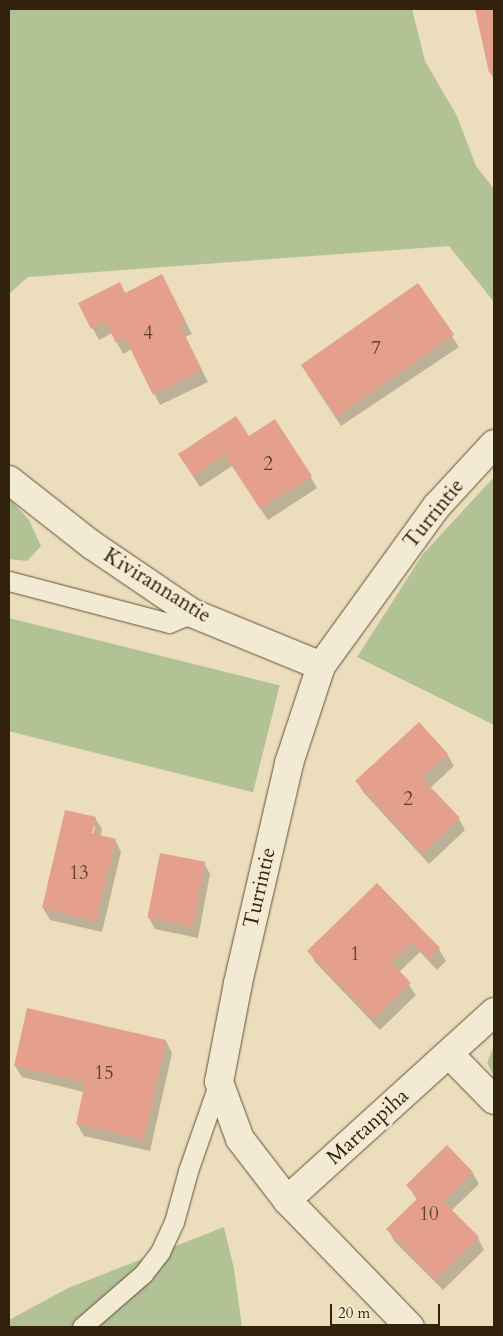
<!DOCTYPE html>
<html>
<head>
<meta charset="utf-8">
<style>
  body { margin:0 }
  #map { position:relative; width:503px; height:1336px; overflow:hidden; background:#ecdebc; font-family:Cardo,serif }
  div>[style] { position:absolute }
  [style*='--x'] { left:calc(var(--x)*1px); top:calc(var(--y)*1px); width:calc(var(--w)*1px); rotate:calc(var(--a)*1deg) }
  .green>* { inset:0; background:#b2c295; transform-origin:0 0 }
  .shadow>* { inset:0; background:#0003 }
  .building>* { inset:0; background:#e4a08d; transform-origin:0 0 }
  .roads { filter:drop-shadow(0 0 1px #605039) drop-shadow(0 0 1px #605039) }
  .service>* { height:19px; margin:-9.5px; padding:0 9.5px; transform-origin:9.5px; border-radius:9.5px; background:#f3ead3 }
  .minor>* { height:28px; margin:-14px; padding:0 14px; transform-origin:14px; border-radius:14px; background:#f3ead3 }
  .tertiary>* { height:28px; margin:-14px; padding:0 14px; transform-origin:14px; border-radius:14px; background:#f3ead3 }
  span { translate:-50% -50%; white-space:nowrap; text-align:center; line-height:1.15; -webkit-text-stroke:5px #f3ead3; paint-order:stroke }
  .number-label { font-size:19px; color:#5e412d }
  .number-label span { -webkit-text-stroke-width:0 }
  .street-label { font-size:21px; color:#31210d }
  .frame { position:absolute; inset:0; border:10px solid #31210d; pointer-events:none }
  .scale { position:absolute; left:330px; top:1304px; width:110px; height:22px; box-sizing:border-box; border:2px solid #31210d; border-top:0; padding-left:6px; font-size:15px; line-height:18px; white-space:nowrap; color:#31210d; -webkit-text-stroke:4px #f3ead3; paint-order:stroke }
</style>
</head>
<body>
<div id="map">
  <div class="green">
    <div style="clip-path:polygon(9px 9px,412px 9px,425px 61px,457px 116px,476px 166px,494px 189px,494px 302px,449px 246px,28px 277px,9px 294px)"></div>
    <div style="clip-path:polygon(494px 477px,494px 725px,357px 657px,423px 554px)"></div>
    <div style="clip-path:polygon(9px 498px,29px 520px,41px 546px,27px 561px,9px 559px)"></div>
    <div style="left:9px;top:618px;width:279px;height:110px;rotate:14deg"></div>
    <div style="clip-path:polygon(494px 1046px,494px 1076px,487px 1063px)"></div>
    <div style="clip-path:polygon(224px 1227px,234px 1269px,242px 1327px,9px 1327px,9px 1320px,68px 1288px)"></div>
  </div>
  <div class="shadow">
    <div style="clip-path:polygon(476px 9px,494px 9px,494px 80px,490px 72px)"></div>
    <div style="clip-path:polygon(162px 276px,192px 334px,185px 337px,208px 382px,160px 405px,132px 349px,123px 354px,112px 333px,99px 340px,80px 304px,120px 284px,126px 294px)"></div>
    <div style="clip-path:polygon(418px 285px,459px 347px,341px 426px,307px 374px)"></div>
    <div style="clip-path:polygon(249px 437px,310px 476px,317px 488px,268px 520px,232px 466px,200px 487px,186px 465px)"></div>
    <div style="clip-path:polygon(447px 754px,454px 766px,430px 788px,459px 819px,465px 830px,429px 864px,364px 793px,357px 782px)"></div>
    <div style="clip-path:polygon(evenodd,95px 818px,102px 829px,100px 837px,115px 840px,121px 852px,102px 932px,50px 920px,43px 908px,95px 818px,93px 826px,95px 826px,92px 840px,89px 839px,93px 826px)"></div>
    <div style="clip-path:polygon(204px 863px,210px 874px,198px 938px,155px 929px,149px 918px)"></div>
    <div style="clip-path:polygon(377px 885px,439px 949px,446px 961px,437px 970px,420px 952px,399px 972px,416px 995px,380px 1030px,315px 962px,309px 951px)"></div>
    <div style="clip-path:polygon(166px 1041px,172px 1053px,150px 1151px,84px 1136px,77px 1124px,84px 1092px,22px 1077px,15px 1066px)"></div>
    <div style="clip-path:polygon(472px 1172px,479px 1184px,451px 1211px,478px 1238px,484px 1250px,443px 1290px,394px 1241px,388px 1229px,417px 1200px,408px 1186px)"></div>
  </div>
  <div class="building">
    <div style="clip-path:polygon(475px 9px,494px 9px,494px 72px,489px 73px)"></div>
    <div style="clip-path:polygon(162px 274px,186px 322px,180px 325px,202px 370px,153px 395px,125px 338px,116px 343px,106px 322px,91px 329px,78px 303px,120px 282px,125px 293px)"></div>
    <div style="left:418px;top:283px;width:63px;height:143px;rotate:55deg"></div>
    <div style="clip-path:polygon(236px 416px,249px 436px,275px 419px,312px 476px,260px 509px,225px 455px,193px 476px,178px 454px)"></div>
    <div style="clip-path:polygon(419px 722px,448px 754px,422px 778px,460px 818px,422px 853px,355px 781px)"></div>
    <div style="clip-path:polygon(65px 810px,96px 817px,92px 833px,116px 839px,96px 921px,42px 908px)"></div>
    <div style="left:160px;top:853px;width:46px;height:66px;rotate:11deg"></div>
    <div style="clip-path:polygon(377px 883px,440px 948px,429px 959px,412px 942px,391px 962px,411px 983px,373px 1019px,307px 951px)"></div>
    <div style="clip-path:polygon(27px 1008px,166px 1040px,144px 1140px,76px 1124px,85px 1082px,14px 1066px)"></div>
    <div style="clip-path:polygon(447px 1145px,473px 1172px,443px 1201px,479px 1237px,435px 1280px,386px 1229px,418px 1198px,406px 1185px)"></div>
  </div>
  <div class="roads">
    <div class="service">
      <div style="--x:9;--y:581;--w:165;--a:14.7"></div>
      <div style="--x:169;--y:623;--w:25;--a:-23"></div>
      <div style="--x:82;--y:1327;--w:81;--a:-41"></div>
      <div style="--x:143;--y:1274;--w:28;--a:-52"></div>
      <div style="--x:160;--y:1252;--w:33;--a:-65"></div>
      <div style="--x:174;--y:1222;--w:53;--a:-74.6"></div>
      <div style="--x:188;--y:1171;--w:94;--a:-70.8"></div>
    </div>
    <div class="minor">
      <div style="--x:9;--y:480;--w:105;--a:38.1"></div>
      <div style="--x:92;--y:545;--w:121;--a:34.2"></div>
      <div style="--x:192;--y:613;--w:139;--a:22.3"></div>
      <div style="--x:449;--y:1054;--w:64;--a:45.6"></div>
      <div style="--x:287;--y:1200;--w:280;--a:-42.2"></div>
    </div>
    <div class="tertiary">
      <div style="--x:410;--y:1327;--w:177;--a:-134.1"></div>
      <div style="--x:287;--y:1200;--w:77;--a:-127.6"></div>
      <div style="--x:240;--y:1139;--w:61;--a:-110.2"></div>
      <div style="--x:219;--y:1082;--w:101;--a:-79.1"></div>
      <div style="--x:238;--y:983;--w:226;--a:-76.9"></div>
      <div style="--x:289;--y:763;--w:102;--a:-71.7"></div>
      <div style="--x:321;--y:666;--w:198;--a:-54.1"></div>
      <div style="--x:437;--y:506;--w:84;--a:-47.4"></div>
    </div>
  </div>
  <div class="number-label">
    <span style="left:148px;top:334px">4</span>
    <span style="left:376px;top:349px">7</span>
    <span style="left:268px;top:465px">2</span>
    <span style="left:408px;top:800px">2</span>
    <span style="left:79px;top:874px">13</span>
    <span style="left:355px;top:955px">1</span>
    <span style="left:104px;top:1074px">15</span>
    <span style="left:429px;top:1215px">10</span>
  </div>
  <div class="street-label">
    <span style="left:434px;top:514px;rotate:-51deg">Turrintie</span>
    <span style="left:157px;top:586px;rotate:32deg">Kivirannantie</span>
    <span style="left:260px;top:888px;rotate:-77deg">Turrintie</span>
    <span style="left:368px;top:1127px;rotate:-42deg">Martanpiha</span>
  </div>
  <div class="frame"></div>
  <div class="scale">20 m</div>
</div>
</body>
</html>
